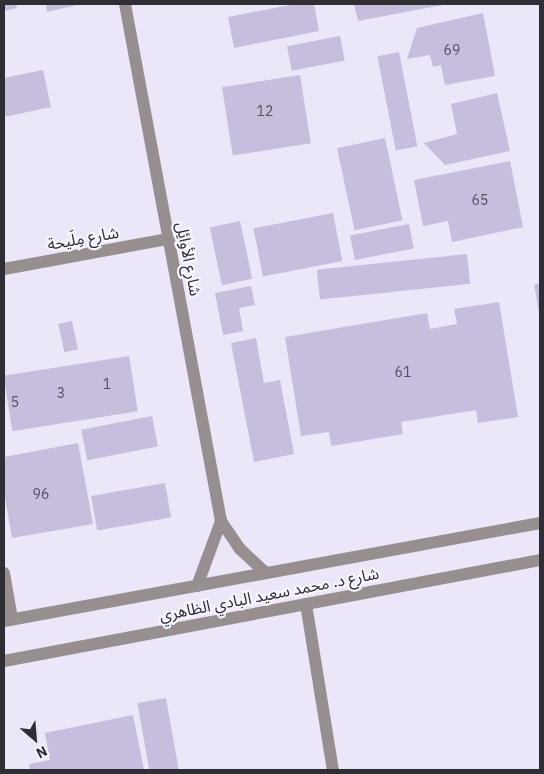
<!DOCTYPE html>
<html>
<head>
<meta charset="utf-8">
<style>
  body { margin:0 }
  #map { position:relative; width:544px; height:774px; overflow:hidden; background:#ece6f9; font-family:"IBM Plex Sans","Noto Sans Arabic",sans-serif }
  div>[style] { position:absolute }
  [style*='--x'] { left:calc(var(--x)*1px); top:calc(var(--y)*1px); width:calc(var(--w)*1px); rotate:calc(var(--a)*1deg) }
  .building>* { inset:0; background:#c7bddd; transform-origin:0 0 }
  .minor>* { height:12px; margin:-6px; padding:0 6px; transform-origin:6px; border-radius:6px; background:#978e90 }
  span { translate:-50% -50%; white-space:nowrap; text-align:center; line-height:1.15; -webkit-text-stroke:4.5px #f7f5fd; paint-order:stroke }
  .number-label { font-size:14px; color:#56525f }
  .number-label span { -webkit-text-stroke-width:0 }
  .street-label { font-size:16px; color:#302e35 }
  .frame { position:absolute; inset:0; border:5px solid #302e35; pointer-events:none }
  .north { position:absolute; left:10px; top:714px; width:50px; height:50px; -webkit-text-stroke:4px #f7f5fd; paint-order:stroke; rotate:153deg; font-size:14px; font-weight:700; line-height:20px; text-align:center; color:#302e35 }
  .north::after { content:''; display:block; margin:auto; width:18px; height:22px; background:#302e35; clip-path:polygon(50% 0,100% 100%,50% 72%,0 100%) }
</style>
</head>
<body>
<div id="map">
  <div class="building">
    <div style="clip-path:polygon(4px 4px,16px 4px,17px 8px,4px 11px)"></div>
    <div style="clip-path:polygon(46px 4px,76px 4px,77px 5px,47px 12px)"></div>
    <div style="clip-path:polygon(295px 4px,314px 4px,319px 31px,234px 48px,228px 17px)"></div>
    <div style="clip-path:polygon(354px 4px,443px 4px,443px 5px,358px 21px)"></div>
    <div style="clip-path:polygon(483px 13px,495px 76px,445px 85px,441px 65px,433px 67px,430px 55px,407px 59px,417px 28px)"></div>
    <div style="left:340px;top:36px;width:25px;height:54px;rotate:79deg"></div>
    <div style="left:399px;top:52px;width:96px;height:22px;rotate:79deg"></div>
    <div style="clip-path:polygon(43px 70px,51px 107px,4px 117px,4px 78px)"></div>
    <div style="left:300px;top:75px;width:69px;height:79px;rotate:81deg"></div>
    <div style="clip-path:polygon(497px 93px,510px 151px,445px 165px,424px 143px,457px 134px,451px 104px)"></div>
    <div style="left:385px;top:138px;width:84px;height:49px;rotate:78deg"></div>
    <div style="clip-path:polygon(510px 161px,523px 227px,452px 242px,448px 221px,423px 226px,414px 180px)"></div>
    <div style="left:333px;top:213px;width:49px;height:81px;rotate:79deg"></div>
    <div style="left:240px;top:221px;width:59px;height:31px;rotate:78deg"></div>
    <div style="left:409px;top:224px;width:25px;height:60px;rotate:79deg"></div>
    <div style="left:467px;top:254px;width:30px;height:151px;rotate:84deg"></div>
    <div style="clip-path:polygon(540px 283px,540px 312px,539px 312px,534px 285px)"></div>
    <div style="clip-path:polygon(251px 286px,255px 305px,239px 308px,243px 331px,223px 335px,215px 293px)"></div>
    <div style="clip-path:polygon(499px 302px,518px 417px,478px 423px,476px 410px,401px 422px,403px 434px,331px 446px,329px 432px,301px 436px,285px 337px,427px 313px,430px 329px,457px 324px,454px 309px)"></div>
    <div style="left:72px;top:321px;width:29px;height:14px;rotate:78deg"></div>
    <div style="clip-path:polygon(256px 338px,264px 383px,280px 380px,294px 454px,254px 462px,231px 343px)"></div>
    <div style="left:129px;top:356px;width:56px;height:127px;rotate:81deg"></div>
    <div style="left:152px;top:416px;width:31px;height:72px;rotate:79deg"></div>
    <div style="clip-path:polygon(78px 443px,93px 524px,12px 538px,4px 492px,4px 457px)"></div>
    <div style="left:165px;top:483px;width:35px;height:75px;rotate:80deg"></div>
    <div style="left:166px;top:698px;width:73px;height:29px;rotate:80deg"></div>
    <div style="clip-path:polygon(133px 715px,144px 770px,30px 770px,29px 764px,50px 760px,45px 733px)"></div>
  </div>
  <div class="minor">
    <div style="--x:125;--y:4;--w:526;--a:79.48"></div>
    <div style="--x:221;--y:521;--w:34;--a:56"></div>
    <div style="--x:240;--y:549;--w:35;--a:43"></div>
    <div style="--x:4;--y:269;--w:167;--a:-10.4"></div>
    <div style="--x:4;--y:573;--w:47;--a:80.1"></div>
    <div style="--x:197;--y:586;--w:69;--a:-69.7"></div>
    <div style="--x:306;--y:604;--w:168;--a:80.8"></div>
    <div style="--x:4;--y:621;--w:545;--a:-10.36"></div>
    <div style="--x:4;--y:661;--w:545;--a:-10.67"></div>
  </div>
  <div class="number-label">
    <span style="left:452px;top:50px">69</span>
    <span style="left:265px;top:111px">12</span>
    <span style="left:480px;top:200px">65</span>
    <span style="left:403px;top:372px">61</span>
    <span style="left:107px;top:384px">1</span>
    <span style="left:61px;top:393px">3</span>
    <span style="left:15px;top:402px">5</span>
    <span style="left:41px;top:494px">96</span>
  </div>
  <div class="street-label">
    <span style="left:83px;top:238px;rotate:-10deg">شارع مِلَيحة</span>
    <span style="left:189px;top:259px;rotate:79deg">شارع الأوائِل</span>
    <span style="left:269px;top:594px;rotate:-11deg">شارع د. محمد سعيد البادي الظاهري</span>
  </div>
  <div class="frame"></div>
  <div class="north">N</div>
</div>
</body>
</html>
